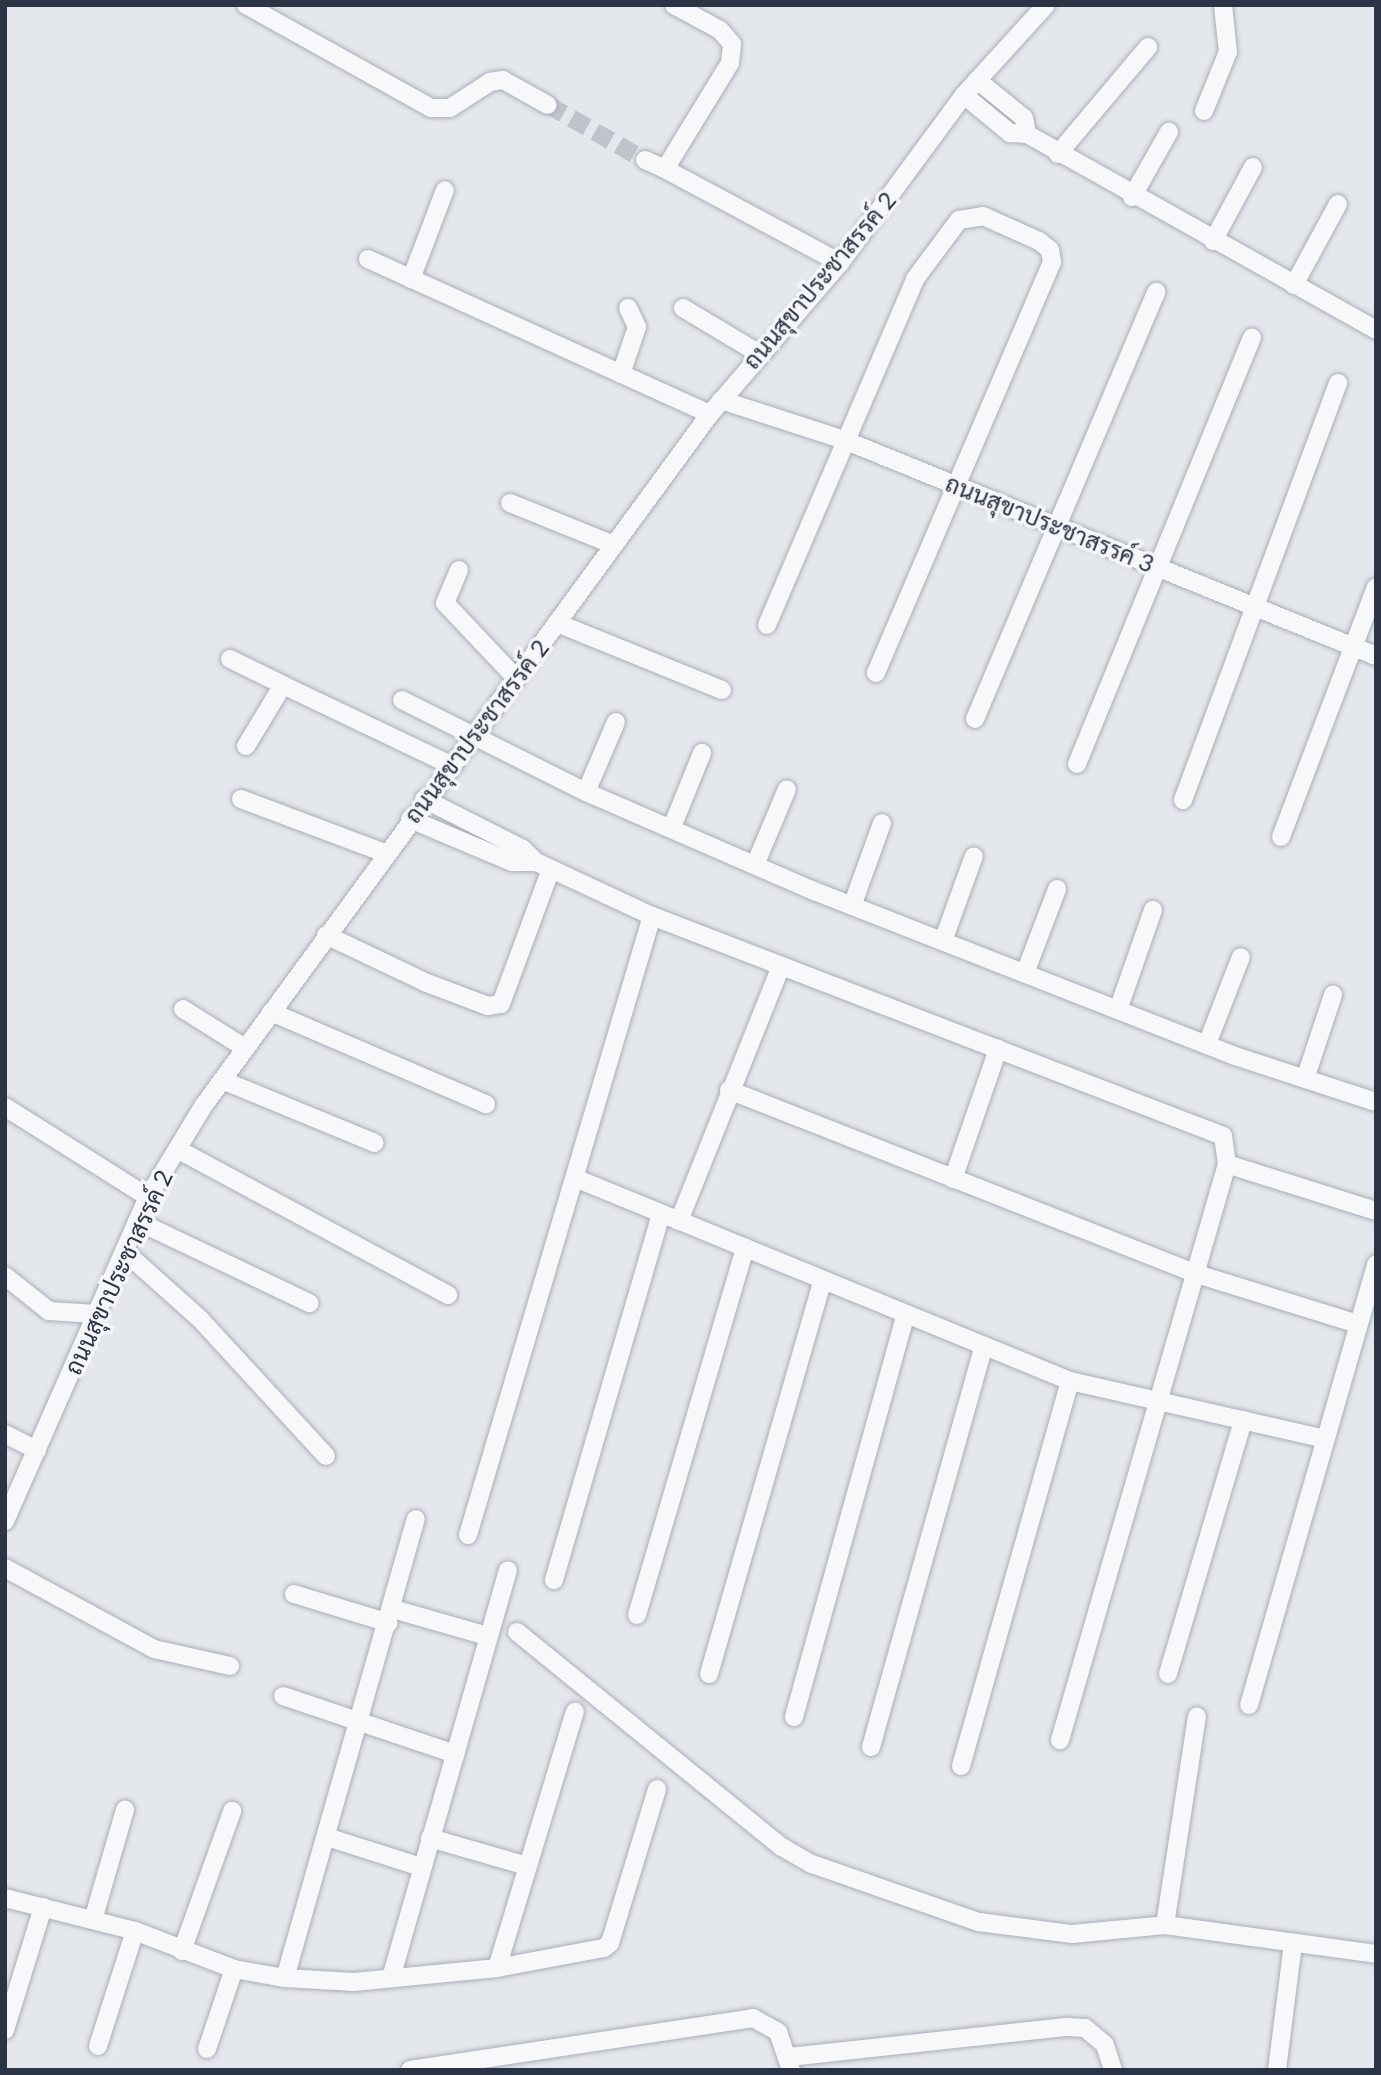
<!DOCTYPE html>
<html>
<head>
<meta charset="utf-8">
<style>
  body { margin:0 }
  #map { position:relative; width:1381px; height:2075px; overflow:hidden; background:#e4e7ec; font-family:Lato,Sarabun,sans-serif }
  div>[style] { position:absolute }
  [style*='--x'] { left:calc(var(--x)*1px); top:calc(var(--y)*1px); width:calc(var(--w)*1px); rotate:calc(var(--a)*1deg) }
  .minor-tunnel>* { height:18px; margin-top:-9px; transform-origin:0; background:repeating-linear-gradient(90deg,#bfc3cb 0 18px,transparent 0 27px) }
  .roads { filter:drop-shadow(0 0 2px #a9aeb7) drop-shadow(0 0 2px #a9aeb7) }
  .minor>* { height:18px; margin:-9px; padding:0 9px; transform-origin:9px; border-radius:9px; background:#f7f8fa }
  span { translate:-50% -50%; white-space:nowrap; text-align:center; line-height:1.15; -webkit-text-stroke:7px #f4f6f9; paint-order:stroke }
  .street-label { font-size:24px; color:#2b3445 }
  .frame { position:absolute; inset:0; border:7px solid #2b3445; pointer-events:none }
</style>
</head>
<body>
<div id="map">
  <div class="minor-tunnel">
    <div style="--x:548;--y:105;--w:112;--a:29.6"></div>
  </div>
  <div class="roads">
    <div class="minor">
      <div style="--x:246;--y:5;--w:212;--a:29.1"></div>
      <div style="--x:431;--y:108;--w:19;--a:0"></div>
      <div style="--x:450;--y:108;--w:48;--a:-33"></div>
      <div style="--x:490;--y:82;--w:13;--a:-9"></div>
      <div style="--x:503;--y:80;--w:51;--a:29.1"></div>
      <div style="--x:674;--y:5;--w:52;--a:28.5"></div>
      <div style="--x:720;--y:30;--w:18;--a:49"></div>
      <div style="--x:732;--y:44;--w:19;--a:96"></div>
      <div style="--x:730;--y:63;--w:124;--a:121.5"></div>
      <div style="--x:665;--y:169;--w:199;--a:28.2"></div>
      <div style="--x:977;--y:80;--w:60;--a:39"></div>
      <div style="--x:1024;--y:118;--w:16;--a:79"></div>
      <div style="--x:964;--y:95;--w:60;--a:39.6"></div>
      <div style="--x:1010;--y:133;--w:17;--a:3"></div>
      <div style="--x:1027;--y:134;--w:400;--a:29.3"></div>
      <div style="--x:1204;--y:111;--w:64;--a:-67.9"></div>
      <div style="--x:1228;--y:52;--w:47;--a:-96.1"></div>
      <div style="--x:1058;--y:154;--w:140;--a:-49.9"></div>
      <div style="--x:645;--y:160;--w:22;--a:24"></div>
      <div style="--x:1132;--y:197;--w:75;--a:-60.4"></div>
      <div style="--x:1213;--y:241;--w:84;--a:-61.6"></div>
      <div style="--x:368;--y:259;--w:375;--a:24.4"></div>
      <div style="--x:411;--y:279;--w:95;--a:-69.1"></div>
      <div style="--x:1294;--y:285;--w:92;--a:-61.5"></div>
      <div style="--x:683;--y:308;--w:87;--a:31"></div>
      <div style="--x:621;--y:374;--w:50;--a:-71.2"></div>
      <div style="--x:637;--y:327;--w:21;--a:-115"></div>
      <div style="--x:721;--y:400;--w:129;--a:18"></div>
      <div style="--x:844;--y:440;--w:574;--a:22.1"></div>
      <div style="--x:510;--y:503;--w:112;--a:22"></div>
      <div style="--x:459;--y:570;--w:36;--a:113"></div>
      <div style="--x:445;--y:603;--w:103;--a:46.6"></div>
      <div style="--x:557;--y:623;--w:178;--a:22.1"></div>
      <div style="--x:767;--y:625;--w:376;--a:-66.8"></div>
      <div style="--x:915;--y:279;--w:74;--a:-53.3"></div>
      <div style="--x:959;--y:220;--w:24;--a:-9"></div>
      <div style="--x:983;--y:216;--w:61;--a:24.1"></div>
      <div style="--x:1039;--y:241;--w:14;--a:39"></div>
      <div style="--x:1050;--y:250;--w:12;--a:81"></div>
      <div style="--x:1052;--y:262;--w:447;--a:113.2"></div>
      <div style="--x:230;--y:659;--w:59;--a:26.1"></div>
      <div style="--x:402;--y:700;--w:206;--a:26.6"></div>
      <div style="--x:586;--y:792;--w:249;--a:23.5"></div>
      <div style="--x:814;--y:891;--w:449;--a:21.4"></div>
      <div style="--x:1232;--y:1055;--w:151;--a:18.1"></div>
      <div style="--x:975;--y:719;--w:464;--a:-67"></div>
      <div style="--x:246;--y:746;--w:71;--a:-58.8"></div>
      <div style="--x:283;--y:685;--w:186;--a:25.5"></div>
      <div style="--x:1077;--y:764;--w:461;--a:-67.7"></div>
      <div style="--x:586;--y:792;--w:76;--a:-66.8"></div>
      <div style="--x:241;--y:799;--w:154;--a:20.6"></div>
      <div style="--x:424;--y:799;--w:111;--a:26.8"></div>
      <div style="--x:523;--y:849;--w:18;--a:45"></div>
      <div style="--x:536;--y:862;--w:128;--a:25"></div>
      <div style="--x:652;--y:916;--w:612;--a:21.07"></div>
      <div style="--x:1223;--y:1136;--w:28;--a:82"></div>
      <div style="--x:1227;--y:1164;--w:600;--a:106.17"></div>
      <div style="--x:1183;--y:800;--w:445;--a:-69.6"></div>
      <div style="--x:410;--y:819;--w:111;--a:22.9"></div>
      <div style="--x:512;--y:862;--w:24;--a:0"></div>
      <div style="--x:672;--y:827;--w:80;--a:-67.9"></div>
      <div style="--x:1281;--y:837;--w:267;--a:-69.2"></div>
      <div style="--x:755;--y:865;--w:82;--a:-67.2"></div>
      <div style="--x:852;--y:906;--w:88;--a:-70.1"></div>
      <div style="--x:326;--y:935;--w:112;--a:25.4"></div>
      <div style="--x:427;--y:983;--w:65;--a:20.7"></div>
      <div style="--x:488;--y:1006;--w:13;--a:-9"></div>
      <div style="--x:501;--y:1004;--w:144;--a:-69.7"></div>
      <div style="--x:943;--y:941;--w:90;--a:-70"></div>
      <div style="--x:1025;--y:973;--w:90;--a:-69.1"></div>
      <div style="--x:183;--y:1009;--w:73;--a:32.2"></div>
      <div style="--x:1118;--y:1010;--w:106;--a:-70.7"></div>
      <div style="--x:271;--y:1012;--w:234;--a:23.2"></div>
      <div style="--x:1207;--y:1044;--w:93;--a:-68.7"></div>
      <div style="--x:1305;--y:1079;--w:89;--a:-71.6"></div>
      <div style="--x:222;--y:1080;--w:165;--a:22.4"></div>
      <div style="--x:729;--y:1090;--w:503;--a:21.46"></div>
      <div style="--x:1197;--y:1274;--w:169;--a:17.3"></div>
      <div style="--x:5;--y:1107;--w:169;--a:32.2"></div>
      <div style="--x:177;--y:1149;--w:308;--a:28.3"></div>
      <div style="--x:1227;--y:1164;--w:156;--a:17.5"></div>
      <div style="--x:575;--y:1178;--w:535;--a:22.3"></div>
      <div style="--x:1070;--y:1381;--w:262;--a:12.8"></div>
      <div style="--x:953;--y:1179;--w:138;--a:-70.9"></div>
      <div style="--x:137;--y:1221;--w:191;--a:25.5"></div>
      <div style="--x:679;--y:1221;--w:272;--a:-68.2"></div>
      <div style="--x:124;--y:1251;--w:102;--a:41.8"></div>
      <div style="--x:200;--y:1319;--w:186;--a:47.4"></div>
      <div style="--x:5;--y:1276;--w:56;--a:38.5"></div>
      <div style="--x:49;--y:1311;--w:47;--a:3.7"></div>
      <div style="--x:5;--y:1434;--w:36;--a:27"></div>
      <div style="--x:5;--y:1521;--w:354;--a:-66.2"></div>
      <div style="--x:148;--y:1197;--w:108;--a:-58.7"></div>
      <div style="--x:204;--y:1105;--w:856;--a:-53.79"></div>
      <div style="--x:710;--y:414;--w:199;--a:-49.3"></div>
      <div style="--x:840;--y:263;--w:209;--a:-53.6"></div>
      <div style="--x:964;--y:95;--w:122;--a:-47.7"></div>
      <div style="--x:468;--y:1535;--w:646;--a:-73.45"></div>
      <div style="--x:5;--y:1568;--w:170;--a:28.5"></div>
      <div style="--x:154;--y:1649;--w:78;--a:12.6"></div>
      <div style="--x:554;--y:1580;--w:381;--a:-73.7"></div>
      <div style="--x:294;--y:1594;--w:99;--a:17"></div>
      <div style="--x:393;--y:1609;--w:98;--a:16"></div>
      <div style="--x:637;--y:1615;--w:383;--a:-73.6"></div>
      <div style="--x:517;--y:1632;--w:341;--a:39.1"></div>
      <div style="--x:782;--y:1847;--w:34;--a:30"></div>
      <div style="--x:812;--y:1864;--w:177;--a:19.2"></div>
      <div style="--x:979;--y:1922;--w:94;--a:7.4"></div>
      <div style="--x:1072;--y:1934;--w:93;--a:-5.5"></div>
      <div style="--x:1165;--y:1925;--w:213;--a:7.8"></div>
      <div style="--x:709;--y:1674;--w:410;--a:-73.9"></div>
      <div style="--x:1168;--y:1674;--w:265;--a:-73.5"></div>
      <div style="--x:283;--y:1696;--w:182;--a:18.6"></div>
      <div style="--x:1249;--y:1705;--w:459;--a:-73.9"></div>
      <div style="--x:794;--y:1717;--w:418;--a:-74.5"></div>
      <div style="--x:871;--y:1747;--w:417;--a:-74.3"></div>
      <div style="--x:961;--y:1766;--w:400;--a:-74.2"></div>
      <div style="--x:327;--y:1837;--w:99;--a:17.7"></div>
      <div style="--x:430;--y:1838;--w:101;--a:16.1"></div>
      <div style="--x:5;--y:1898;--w:134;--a:14.2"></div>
      <div style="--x:135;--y:1931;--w:106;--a:21"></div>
      <div style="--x:234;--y:1969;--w:52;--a:10"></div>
      <div style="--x:285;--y:1978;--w:69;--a:3.3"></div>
      <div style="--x:354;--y:1982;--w:144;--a:-5.6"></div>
      <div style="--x:497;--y:1968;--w:109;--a:-10.6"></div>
      <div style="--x:604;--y:1948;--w:8;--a:-40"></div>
      <div style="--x:610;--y:1943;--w:161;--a:-73"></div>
      <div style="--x:93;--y:1920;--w:115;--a:-73.8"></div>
      <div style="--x:1165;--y:1925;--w:211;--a:-81.3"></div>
      <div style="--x:182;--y:1951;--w:149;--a:-70.3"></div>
      <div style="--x:497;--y:1968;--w:268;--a:-73.1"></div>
      <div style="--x:285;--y:1978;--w:477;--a:-74.1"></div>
      <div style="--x:391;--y:1978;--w:424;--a:-74"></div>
      <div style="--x:5;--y:2030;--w:129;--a:-72.8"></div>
      <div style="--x:98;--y:2046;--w:121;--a:-72.2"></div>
      <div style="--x:207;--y:2049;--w:84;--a:-71.4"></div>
      <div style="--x:789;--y:2057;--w:280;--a:-6.2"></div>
      <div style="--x:1067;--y:2027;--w:18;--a:3"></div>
      <div style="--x:1085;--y:2028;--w:26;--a:40"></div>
      <div style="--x:1105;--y:2045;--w:26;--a:72"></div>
      <div style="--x:410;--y:2070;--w:347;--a:-8.6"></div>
      <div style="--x:753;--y:2018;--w:29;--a:29"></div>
      <div style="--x:778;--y:2032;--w:40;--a:71.1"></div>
      <div style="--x:1277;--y:2070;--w:128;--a:-82.8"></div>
    </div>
  </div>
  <div class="street-label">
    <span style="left:819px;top:280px;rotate:-50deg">ถนนสุขาประชาสรรค์ 2</span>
    <span style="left:1050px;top:523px;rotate:22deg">ถนนสุขาประชาสรรค์ 3</span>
    <span style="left:476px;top:731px;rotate:-53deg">ถนนสุขาประชาสรรค์ 2</span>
    <span style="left:118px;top:1272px;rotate:-65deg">ถนนสุขาประชาสรรค์ 2</span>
  </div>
  <div class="frame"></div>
</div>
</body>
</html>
